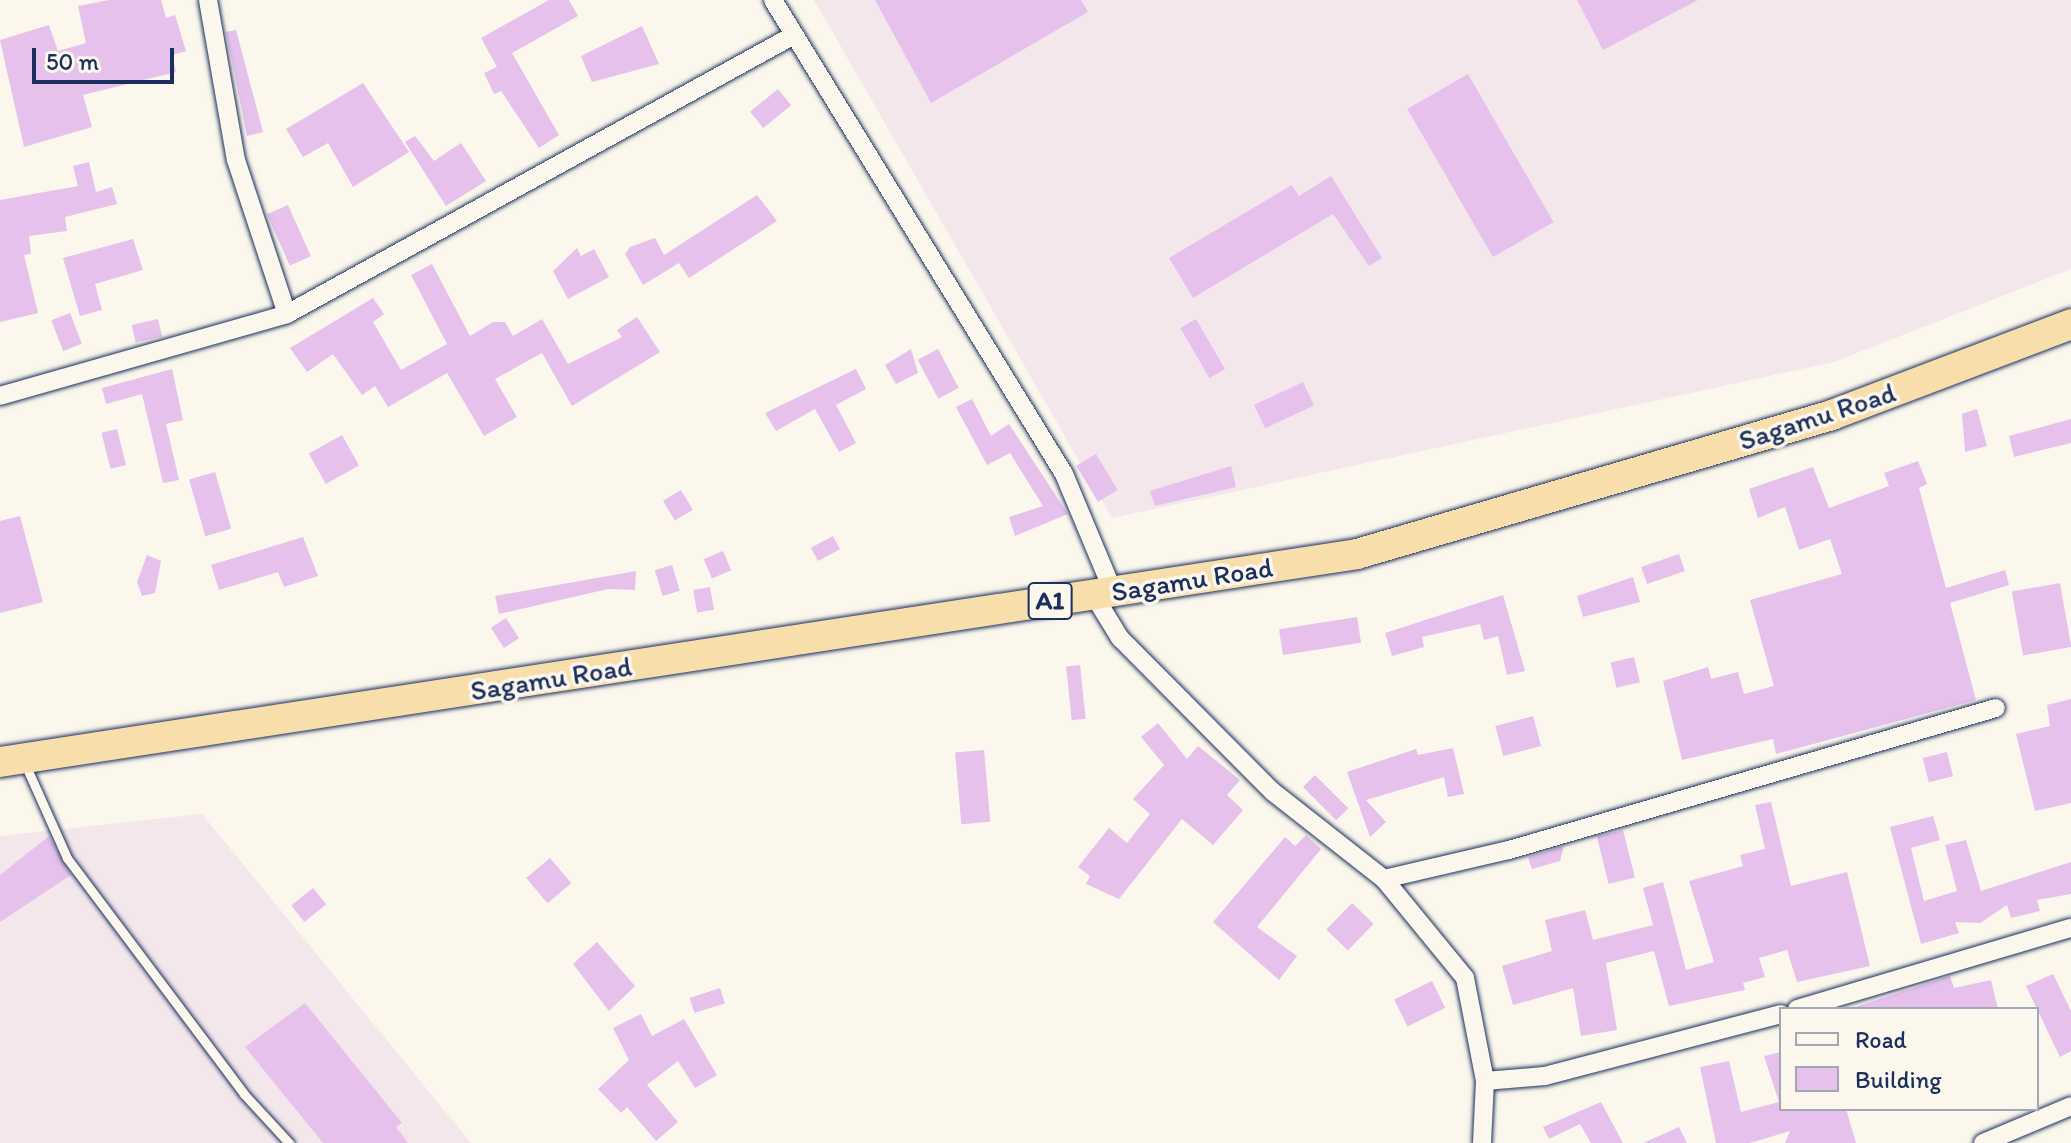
<!DOCTYPE html>
<html>
<head>
<meta charset="utf-8">
<style>
  body { margin:0 }
  #map { position:relative; width:2071px; height:1143px; overflow:hidden; background:#fbf7ec; font-family:Itim,sans-serif }
  div>[style] { position:absolute }
  [style*='--x'] { left:calc(var(--x)*1px); top:calc(var(--y)*1px); width:calc(var(--w)*1px); rotate:calc(var(--a)*1deg) }
  .built>* { inset:0; background:#f4e7ec }
  .building>* { inset:0; background:#e5c1ec; transform-origin:0 0 }
  .roads { filter:drop-shadow(0 0 2px #1b2f5e) drop-shadow(0 0 2px #1b2f5e) }
  .service>* { height:9px; margin:-4.5px; padding:0 4.5px; transform-origin:4.5px; border-radius:4.5px; background:#fbf7ec }
  .minor>* { height:18px; margin:-9px; padding:0 9px; transform-origin:9px; border-radius:9px; background:#fbf7ec }
  .trunk>* { height:30px; margin:-15px; padding:0 15px; transform-origin:15px; border-radius:15px; background:#f8deab }
  span { translate:-50% -50%; white-space:nowrap; text-align:center; line-height:1.15; -webkit-text-stroke:7px #fbf7ec; paint-order:stroke }
  .shield-label span { padding:2px 6px; background:#fbf7ec; border:2px solid; border-radius:6px; -webkit-text-stroke-width:0 }
  .shield-label { font-size:26px; color:#1b2f5e; font-weight:700 }
  .street-label { font-size:28px; color:#1b2f5e }
  .legend { position:absolute; left:1779px; top:1007px; width:260px; height:104px; box-sizing:border-box; background:#fbf7ec; border:2px solid #a1a7b3; margin:0; padding:10px 14px; list-style:none; font-size:24px; color:#1b2f5e }
  .legend li { display:flex; align-items:center; gap:16px; height:40px }
  .legend b { width:40px; border:2px solid #a1a7b3 }
  .scale { position:absolute; left:32px; top:48px; width:142px; height:36px; box-sizing:border-box; border:4px solid #1b2f5e; border-top:0; padding-left:10px; font-size:24px; line-height:28px; white-space:nowrap; color:#1b2f5e; -webkit-text-stroke:6px #fbf7ec; paint-order:stroke }
</style>
</head>
<body>
<div id="map">
  <div class="built">
    <div style="clip-path:polygon(814px 0,2071px 0,2071px 269px,1834px 362px,1112px 518px)"></div>
    <div style="clip-path:polygon(202px 814px,471px 1143px,0 1143px,0 836px)"></div>
  </div>
  <div class="building">
    <div style="clip-path:polygon(109px 0,161px 0,166px 18px,175px 15px,186px 51px,172px 55px,176px 72px,83px 95px,92px 127px,24px 147px,0 40px,49px 25px,58px 51px,86px 43px,78px 6px)"></div>
    <div style="clip-path:polygon(549px 0,569px 0,578px 16px,512px 53px,559px 135px,539px 148px,501px 91px,494px 94px,484px 73px,497px 67px,481px 38px)"></div>
    <div style="clip-path:polygon(875px 0,1081px 0,1088px 12px,931px 103px)"></div>
    <div style="clip-path:polygon(1577px 0,1698px 0,1603px 50px)"></div>
    <div style="clip-path:polygon(642px 26px,659px 64px,592px 82px,581px 56px)"></div>
    <div style="clip-path:polygon(236px 30px,263px 132px,247px 136px,226px 32px)"></div>
    <div style="left:1468px;top:74px;width:171px;height:70px;rotate:60deg"></div>
    <div style="clip-path:polygon(363px 83px,409px 152px,353px 187px,328px 143px,303px 157px,286px 129px)"></div>
    <div style="left:778px;top:89px;width:21px;height:36px;rotate:51deg"></div>
    <div style="clip-path:polygon(415px 136px,434px 161px,461px 143px,486px 181px,446px 206px,405px 142px)"></div>
    <div style="clip-path:polygon(89px 162px,96px 192px,112px 187px,117px 204px,65px 217px,67px 231px,29px 236px,31px 254px,24px 255px,38px 313px,0 322px,0 200px,78px 186px,73px 166px)"></div>
    <div style="clip-path:polygon(1331px 176px,1382px 258px,1369px 266px,1333px 214px,1193px 298px,1169px 258px,1292px 185px,1299px 196px)"></div>
    <div style="clip-path:polygon(757px 195px,777px 221px,689px 278px,679px 263px,643px 285px,625px 254px,630px 247px,655px 238px,664px 255px)"></div>
    <div style="left:288px;top:205px;width:56px;height:23px;rotate:66deg"></div>
    <div style="clip-path:polygon(133px 239px,143px 270px,95px 284px,102px 310px,80px 316px,63px 258px)"></div>
    <div style="clip-path:polygon(577px 248px,581px 256px,594px 249px,609px 277px,568px 299px,553px 271px)"></div>
    <div style="clip-path:polygon(432px 264px,470px 336px,493px 322px,505px 322px,513px 336px,542px 319px,568px 364px,622px 337px,617px 330px,637px 317px,660px 352px,572px 406px,542px 353px,495px 379px,517px 417px,484px 436px,447px 373px,388px 407px,375px 386px,362px 395px,333px 354px,307px 372px,290px 348px,373px 298px,384px 314px,373px 322px,401px 370px,447px 344px,411px 275px)"></div>
    <div style="left:70px;top:313px;width:33px;height:20px;rotate:69deg"></div>
    <div style="left:158px;top:319px;width:18px;height:27px;rotate:77deg"></div>
    <div style="left:1196px;top:319px;width:58px;height:18px;rotate:60deg"></div>
    <div style="clip-path:polygon(911px 349px,918px 373px,896px 384px,885px 365px)"></div>
    <div style="left:938px;top:349px;width:44px;height:23px;rotate:62deg"></div>
    <div style="clip-path:polygon(172px 369px,183px 420px,166px 424px,179px 480px,163px 483px,142px 394px,106px 404px,102px 388px)"></div>
    <div style="clip-path:polygon(856px 369px,866px 389px,836px 405px,856px 443px,839px 452px,815px 409px,776px 431px,765px 413px)"></div>
    <div style="left:1303px;top:382px;width:26px;height:54px;rotate:65deg"></div>
    <div style="clip-path:polygon(972px 399px,991px 436px,1009px 424px,1068px 514px,1015px 536px,1009px 517px,1043px 506px,1010px 453px,987px 465px,956px 407px)"></div>
    <div style="clip-path:polygon(1977px 409px,1987px 446px,1965px 452px,1962px 414px)"></div>
    <div style="clip-path:polygon(2071px 419px,2071px 443px,2014px 457px,2009px 436px)"></div>
    <div style="left:117px;top:429px;width:37px;height:16px;rotate:76deg"></div>
    <div style="left:342px;top:435px;width:35px;height:38px;rotate:61deg"></div>
    <div style="left:1096px;top:454px;width:42px;height:23px;rotate:59deg"></div>
    <div style="clip-path:polygon(1918px 461px,1927px 484px,1919px 488px,1946px 588px,2005px 570px,2009px 585px,1950px 603px,1976px 700px,1776px 754px,1773px 739px,1682px 760px,1663px 681px,1708px 667px,1711px 679px,1738px 672px,1744px 694px,1774px 686px,1750px 600px,1842px 574px,1830px 539px,1799px 550px,1785px 507px,1758px 518px,1749px 489px,1813px 467px,1829px 508px,1889px 486px,1884px 473px)"></div>
    <div style="clip-path:polygon(1231px 466px,1236px 487px,1155px 506px,1150px 491px)"></div>
    <div style="left:215px;top:472px;width:59px;height:27px;rotate:74deg"></div>
    <div style="left:681px;top:490px;width:23px;height:21px;rotate:59deg"></div>
    <div style="clip-path:polygon(20px 516px,43px 602px,0 613px,0 521px)"></div>
    <div style="left:833px;top:536px;width:15px;height:25px;rotate:62deg"></div>
    <div style="clip-path:polygon(303px 537px,318px 576px,284px 587px,278px 572px,219px 590px,211px 565px)"></div>
    <div style="left:723px;top:551px;width:21px;height:21px;rotate:67deg"></div>
    <div style="left:1679px;top:554px;width:18px;height:40px;rotate:71deg"></div>
    <div style="clip-path:polygon(147px 555px,161px 561px,155px 593px,142px 596px,137px 582px)"></div>
    <div style="left:672px;top:565px;width:27px;height:18px;rotate:73deg"></div>
    <div style="clip-path:polygon(636px 571px,635px 590px,608px 589px,499px 614px,495px 596px)"></div>
    <div style="clip-path:polygon(1633px 577px,1640px 602px,1583px 617px,1577px 596px)"></div>
    <div style="left:2060px;top:583px;width:65px;height:49px;rotate:80deg"></div>
    <div style="left:710px;top:587px;width:23px;height:17px;rotate:80deg"></div>
    <div style="clip-path:polygon(1503px 595px,1525px 671px,1507px 675px,1498px 636px,1484px 640px,1480px 624px,1422px 637px,1424px 647px,1392px 656px,1385px 633px)"></div>
    <div style="left:1357px;top:617px;width:26px;height:79px;rotate:81deg"></div>
    <div style="left:506px;top:618px;width:24px;height:18px;rotate:57deg"></div>
    <div style="left:1634px;top:657px;width:26px;height:24px;rotate:77deg"></div>
    <div style="left:1080px;top:665px;width:54px;height:14px;rotate:84deg"></div>
    <div style="clip-path:polygon(2071px 699px,2071px 803px,2035px 811px,2016px 734px,2050px 726px,2047px 705px)"></div>
    <div style="left:1533px;top:716px;width:31px;height:39px;rotate:75deg"></div>
    <div style="clip-path:polygon(1158px 723px,1187px 759px,1198px 746px,1240px 780px,1227px 795px,1243px 810px,1213px 845px,1182px 819px,1119px 899px,1086px 884px,1090px 876px,1078px 867px,1109px 828px,1127px 843px,1150px 814px,1133px 799px,1164px 765px,1141px 737px)"></div>
    <div style="clip-path:polygon(1453px 748px,1464px 794px,1448px 797px,1444px 777px,1366px 800px,1386px 822px,1370px 837px,1347px 772px,1416px 749px,1418px 755px)"></div>
    <div style="left:984px;top:750px;width:72px;height:29px;rotate:85deg"></div>
    <div style="left:1947px;top:752px;width:25px;height:25px;rotate:76deg"></div>
    <div style="left:1315px;top:775px;width:47px;height:17px;rotate:45deg"></div>
    <div style="clip-path:polygon(1771px 802px,1791px 886px,1847px 872px,1870px 966px,1797px 982px,1787px 950px,1759px 958px,1765px 977px,1743px 983px,1745px 990px,1669px 1006px,1654px 951px,1606px 963px,1617px 1030px,1581px 1036px,1573px 988px,1513px 1005px,1502px 966px,1552px 951px,1545px 920px,1585px 910px,1593px 940px,1653px 925px,1643px 888px,1663px 882px,1686px 970px,1714px 962px,1689px 881px,1743px 866px,1740px 855px,1765px 849px,1755px 805px)"></div>
    <div style="clip-path:polygon(1933px 816px,1940px 840px,1911px 848px,1924px 901px,1957px 891px,1945px 845px,1966px 840px,1981px 891px,2071px 862px,2071px 894px,2037px 900px,2040px 911px,2011px 918px,2007px 905px,1980px 923px,1955px 922px,1959px 933px,1921px 944px,1890px 827px)"></div>
    <div style="left:1623px;top:830px;width:49px;height:27px;rotate:76deg"></div>
    <div style="clip-path:polygon(1306px 835px,1321px 849px,1257px 927px,1297px 956px,1279px 980px,1213px 922px,1285px 837px,1295px 846px)"></div>
    <div style="clip-path:polygon(49px 836px,71px 875px,0 922px,0 875px)"></div>
    <div style="clip-path:polygon(1564px 846px,1560px 861px,1532px 869px,1528px 857px)"></div>
    <div style="left:550px;top:858px;width:33px;height:31px;rotate:50deg"></div>
    <div style="left:313px;top:888px;width:21px;height:28px;rotate:51deg"></div>
    <div style="left:1352px;top:903px;width:30px;height:37px;rotate:44deg"></div>
    <div style="clip-path:polygon(597px 942px,635px 986px,609px 1011px,573px 964px)"></div>
    <div style="clip-path:polygon(2053px 974px,2071px 1011px,2071px 1051px,2060px 1057px,2026px 986px)"></div>
    <div style="clip-path:polygon(1950px 976px,1954px 988px,1991px 980px,1998px 1009px,1849px 1009px)"></div>
    <div style="left:1432px;top:981px;width:30px;height:42px;rotate:64deg"></div>
    <div style="left:720px;top:988px;width:16px;height:32px;rotate:72deg"></div>
    <div style="clip-path:polygon(305px 1003px,402px 1123px,396px 1127px,408px 1143px,323px 1143px,245px 1047px)"></div>
    <div style="clip-path:polygon(641px 1014px,652px 1036px,684px 1019px,717px 1075px,695px 1088px,678px 1061px,647px 1085px,678px 1122px,656px 1141px,627px 1107px,621px 1113px,598px 1089px,629px 1060px,613px 1028px)"></div>
    <div style="clip-path:polygon(1781px 1052px,1781px 1109px,1846px 1109px,1856px 1143px,1785px 1143px,1790px 1131px,1750px 1143px,1716px 1143px,1700px 1067px,1729px 1061px,1741px 1112px,1779px 1102px,1764px 1056px)"></div>
    <div style="clip-path:polygon(1601px 1102px,1623px 1143px,1591px 1143px,1580px 1124px,1549px 1139px,1543px 1127px)"></div>
    <div style="clip-path:polygon(1679px 1127px,1687px 1143px,1643px 1143px)"></div>
  </div>
  <div class="roads">
    <div class="service">
      <div style="--x:25;--y:764;--w:103;--a:65.9"></div>
      <div style="--x:67;--y:858;--w:295;--a:53.1"></div>
      <div style="--x:244;--y:1094;--w:67;--a:47.4"></div>
    </div>
    <div class="minor">
      <div style="--x:208;--y:0;--w:162;--a:80.1"></div>
      <div style="--x:236;--y:160;--w:162;--a:71.7"></div>
      <div style="--x:773;--y:0;--w:556;--a:58.45"></div>
      <div style="--x:1064;--y:474;--w:127;--a:67.3"></div>
      <div style="--x:0;--y:396;--w:298;--a:-15.9"></div>
      <div style="--x:287;--y:314;--w:579;--a:-28.82"></div>
      <div style="--x:1093;--y:594;--w:52;--a:58.5"></div>
      <div style="--x:1120;--y:638;--w:217;--a:45.2"></div>
      <div style="--x:1273;--y:792;--w:141;--a:38.1"></div>
      <div style="--x:1384;--y:879;--w:128;--a:50.7"></div>
      <div style="--x:1465;--y:978;--w:105;--a:79"></div>
      <div style="--x:1485;--y:1081;--w:62;--a:92.8"></div>
      <div style="--x:1384;--y:879;--w:128;--a:-13.1"></div>
      <div style="--x:1509;--y:850;--w:507;--a:-16.26"></div>
      <div style="--x:1797;--y:1009;--w:286;--a:-16.5"></div>
      <div style="--x:1485;--y:1081;--w:60;--a:-4.8"></div>
      <div style="--x:1545;--y:1076;--w:244;--a:-14.7"></div>
      <div style="--x:1983;--y:1143;--w:95;--a:-22.8"></div>
    </div>
    <div class="trunk">
      <div style="--x:0;--y:762;--w:1373;--a:-8.71"></div>
      <div style="--x:1357;--y:554;--w:495;--a:-16.3"></div>
      <div style="--x:1832;--y:415;--w:256;--a:-20.8"></div>
    </div>
  </div>
  <div class="shield-label">
    <span style="left:1050px;top:601px">A1</span>
  </div>
  <div class="street-label">
    <span style="left:1817px;top:416px;rotate:-18deg">Sagamu Road</span>
    <span style="left:1192px;top:579px;rotate:-9deg">Sagamu Road</span>
    <span style="left:551px;top:678px;rotate:-9deg">Sagamu Road</span>
  </div>
  <ul class="legend">
  <li><b style="height:10px;background:#fbf7ec"></b>Road</li>
  <li><b style="height:22px;background:#e5c1ec"></b>Building</li>
  </ul>
  <div class="scale">50 m</div>
</div>
</body>
</html>
